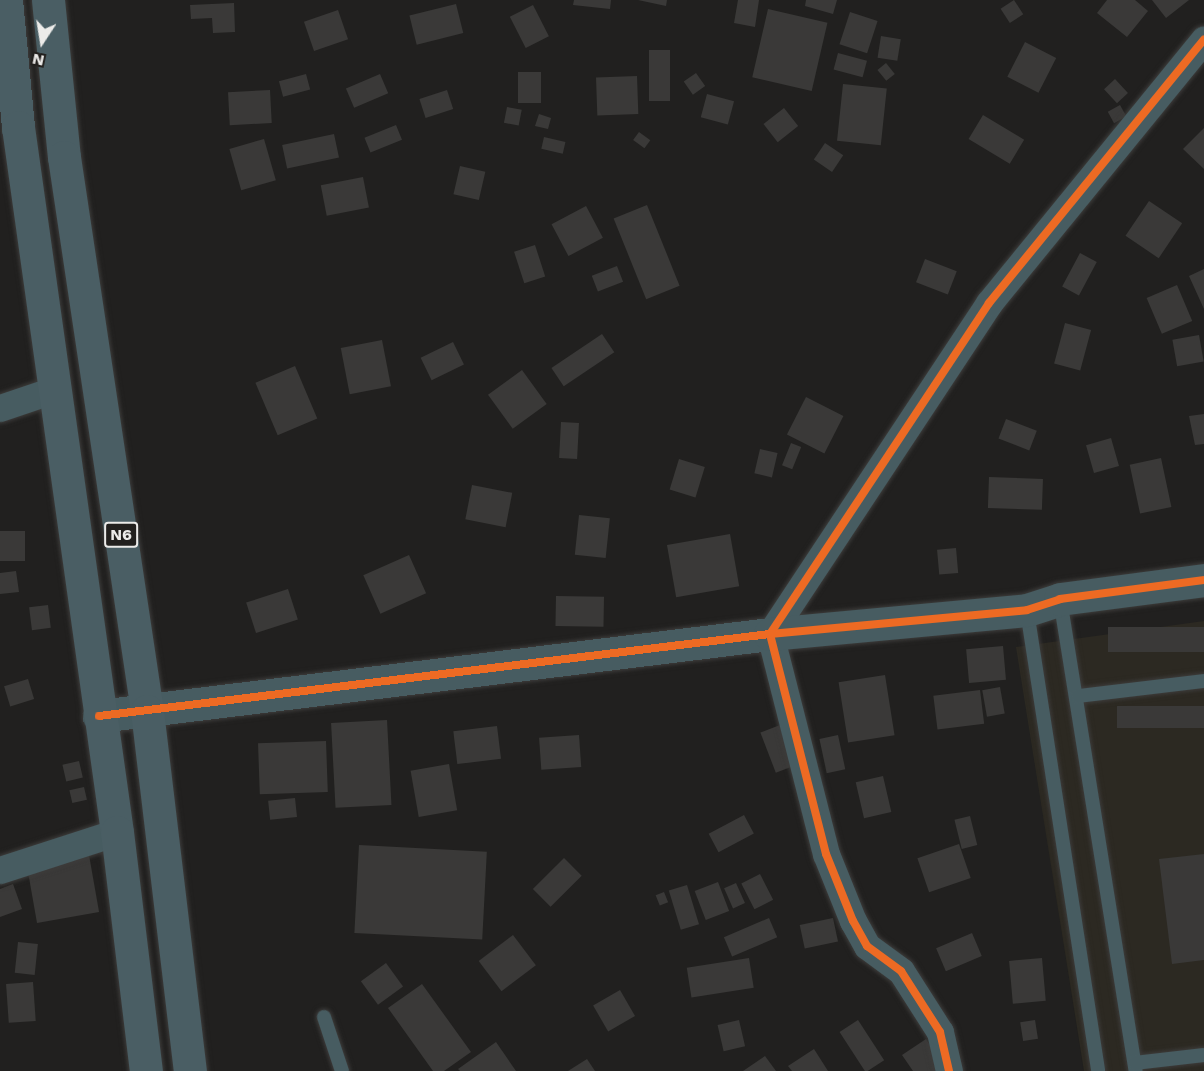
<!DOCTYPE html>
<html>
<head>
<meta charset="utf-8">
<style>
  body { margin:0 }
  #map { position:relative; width:1204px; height:1071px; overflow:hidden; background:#21201f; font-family:"Work Sans",sans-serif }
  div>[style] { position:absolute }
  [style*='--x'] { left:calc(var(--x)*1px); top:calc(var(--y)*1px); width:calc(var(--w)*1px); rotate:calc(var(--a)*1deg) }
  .built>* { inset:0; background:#2c2922 }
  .building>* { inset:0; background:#3a3938; transform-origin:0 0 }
  .roads { filter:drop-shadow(0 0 2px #3d3c3b) drop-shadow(0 0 2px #3d3c3b) }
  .service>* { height:14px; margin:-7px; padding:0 7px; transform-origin:7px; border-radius:7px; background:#475c61 }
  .minor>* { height:27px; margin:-13.5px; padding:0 13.5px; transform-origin:13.5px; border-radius:13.5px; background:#475c61 }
  .tertiary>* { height:33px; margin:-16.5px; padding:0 16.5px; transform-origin:16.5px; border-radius:16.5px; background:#475c61 }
  .trunk>* { height:33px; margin:-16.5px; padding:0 16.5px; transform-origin:16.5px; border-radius:16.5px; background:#4a5e64 }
  .cycleway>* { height:8px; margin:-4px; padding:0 4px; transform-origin:4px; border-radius:4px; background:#ed6a23 }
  span { translate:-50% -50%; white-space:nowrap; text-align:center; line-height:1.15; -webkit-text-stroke:4.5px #22201e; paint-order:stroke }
  .shield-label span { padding:2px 4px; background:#22201e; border:2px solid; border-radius:4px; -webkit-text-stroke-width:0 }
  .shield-label { font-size:16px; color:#ecebe9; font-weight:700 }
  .north { position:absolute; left:12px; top:12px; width:60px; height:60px; -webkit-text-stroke:4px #22201e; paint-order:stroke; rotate:192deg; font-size:16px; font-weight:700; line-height:24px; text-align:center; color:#ecebe9 }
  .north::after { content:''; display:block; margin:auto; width:21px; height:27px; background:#ecebe9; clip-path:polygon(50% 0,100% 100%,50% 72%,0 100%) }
</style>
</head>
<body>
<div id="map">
  <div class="built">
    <div style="clip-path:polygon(1204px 621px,1204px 1071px,1084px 1071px,1016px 647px)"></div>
  </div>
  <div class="building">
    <div style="clip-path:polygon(574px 0,611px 0,610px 9px,573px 5px)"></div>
    <div style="clip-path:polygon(638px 0,667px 0,666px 6px)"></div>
    <div style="clip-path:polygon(738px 0,759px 0,755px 27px,734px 23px)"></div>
    <div style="clip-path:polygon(806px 0,837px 0,833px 14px,805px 6px)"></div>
    <div style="left:1014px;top:0;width:17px;height:16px;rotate:57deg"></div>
    <div style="clip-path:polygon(1107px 0,1135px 0,1148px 11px,1127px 37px,1097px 13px)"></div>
    <div style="clip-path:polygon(1152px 0,1189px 0,1166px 18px)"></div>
    <div style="clip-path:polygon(234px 3px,235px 32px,213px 33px,212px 18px,191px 19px,190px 5px)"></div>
    <div style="left:456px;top:4px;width:30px;height:48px;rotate:76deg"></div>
    <div style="left:533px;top:5px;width:35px;height:26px;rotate:63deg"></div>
    <div style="left:768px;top:9px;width:61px;height:70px;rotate:13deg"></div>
    <div style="left:338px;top:10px;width:31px;height:36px;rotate:71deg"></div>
    <div style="left:850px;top:12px;width:29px;height:34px;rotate:18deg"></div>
    <div style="left:881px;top:36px;width:20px;height:22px;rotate:9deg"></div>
    <div style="left:1025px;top:42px;width:35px;height:39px;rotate:27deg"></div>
    <div style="left:649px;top:50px;width:21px;height:51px"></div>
    <div style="left:838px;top:53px;width:30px;height:17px;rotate:15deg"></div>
    <div style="left:886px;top:63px;width:14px;height:11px;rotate:51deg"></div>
    <div style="left:518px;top:72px;width:23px;height:31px"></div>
    <div style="left:696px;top:73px;width:16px;height:15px;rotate:55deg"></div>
    <div style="left:306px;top:74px;width:16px;height:28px;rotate:75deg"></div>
    <div style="left:380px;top:74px;width:21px;height:37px;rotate:67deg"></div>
    <div style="left:637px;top:76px;width:38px;height:41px;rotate:88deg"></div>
    <div style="left:1115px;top:79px;width:19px;height:15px;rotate:47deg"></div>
    <div style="left:843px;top:84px;width:44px;height:57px;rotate:6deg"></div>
    <div style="left:270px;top:90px;width:33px;height:42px;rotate:87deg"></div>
    <div style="left:447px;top:90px;width:20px;height:29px;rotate:72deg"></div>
    <div style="left:707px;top:94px;width:28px;height:24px;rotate:15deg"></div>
    <div style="left:1120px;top:105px;width:13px;height:14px;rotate:61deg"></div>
    <div style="left:507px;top:107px;width:15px;height:16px;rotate:11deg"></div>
    <div style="left:784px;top:108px;width:23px;height:26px;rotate:52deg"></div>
    <div style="clip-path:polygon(539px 114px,551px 118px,548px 129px,535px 126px)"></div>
    <div style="left:983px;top:115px;width:48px;height:28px;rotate:31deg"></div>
    <div style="left:396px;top:125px;width:16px;height:34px;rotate:68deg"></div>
    <div style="clip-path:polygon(1204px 128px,1204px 169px,1183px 149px)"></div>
    <div style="left:639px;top:132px;width:14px;height:10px;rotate:36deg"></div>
    <div style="left:334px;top:134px;width:24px;height:53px;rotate:78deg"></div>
    <div style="left:544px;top:137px;width:22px;height:12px;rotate:13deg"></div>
    <div style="left:264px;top:139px;width:43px;height:36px;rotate:74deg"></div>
    <div style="left:825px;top:143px;width:22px;height:20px;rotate:34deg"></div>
    <div style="left:460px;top:166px;width:26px;height:29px;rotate:13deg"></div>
    <div style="left:363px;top:177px;width:31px;height:43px;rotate:79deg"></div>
    <div style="left:1149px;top:201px;width:40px;height:42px;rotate:34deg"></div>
    <div style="left:647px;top:205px;width:87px;height:36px;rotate:68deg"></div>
    <div style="left:586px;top:206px;width:36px;height:39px;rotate:62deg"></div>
    <div style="left:535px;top:245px;width:33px;height:22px;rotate:72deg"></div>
    <div style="left:1080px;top:253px;width:19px;height:38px;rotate:28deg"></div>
    <div style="left:925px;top:259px;width:34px;height:25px;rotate:21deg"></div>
    <div style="left:617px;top:266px;width:17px;height:27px;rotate:69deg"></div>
    <div style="clip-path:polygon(1204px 269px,1204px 309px,1189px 276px)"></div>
    <div style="left:1177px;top:285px;width:39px;height:33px;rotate:67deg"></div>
    <div style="left:1065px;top:323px;width:27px;height:42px;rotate:15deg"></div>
    <div style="left:602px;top:334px;width:22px;height:61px;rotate:56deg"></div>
    <div style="left:1199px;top:335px;width:27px;height:27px;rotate:80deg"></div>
    <div style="left:382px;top:340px;width:47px;height:42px;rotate:79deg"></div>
    <div style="left:453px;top:342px;width:25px;height:36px;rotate:64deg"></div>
    <div style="left:295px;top:366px;width:57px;height:43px;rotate:67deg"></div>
    <div style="left:522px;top:370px;width:42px;height:42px;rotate:54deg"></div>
    <div style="left:806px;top:397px;width:42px;height:42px;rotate:27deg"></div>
    <div style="clip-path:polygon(1204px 414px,1204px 444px,1195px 445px,1189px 416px)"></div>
    <div style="left:1006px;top:419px;width:33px;height:21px;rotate:21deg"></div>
    <div style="left:561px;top:422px;width:18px;height:36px;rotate:3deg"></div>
    <div style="left:1111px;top:438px;width:29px;height:26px;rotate:74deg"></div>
    <div style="left:791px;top:443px;width:11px;height:24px;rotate:22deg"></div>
    <div style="left:760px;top:449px;width:18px;height:25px;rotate:13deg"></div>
    <div style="left:1161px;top:458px;width:50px;height:32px;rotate:78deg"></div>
    <div style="left:679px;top:459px;width:27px;height:32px;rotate:17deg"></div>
    <div style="left:989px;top:477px;width:54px;height:31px;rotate:2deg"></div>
    <div style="left:472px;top:485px;width:41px;height:35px;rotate:11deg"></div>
    <div style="left:579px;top:515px;width:31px;height:40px;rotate:6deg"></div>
    <div style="left:0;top:531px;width:25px;height:30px"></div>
    <div style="left:730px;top:534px;width:53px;height:64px;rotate:80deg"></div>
    <div style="left:956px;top:548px;width:25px;height:19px;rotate:85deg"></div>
    <div style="left:409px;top:555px;width:42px;height:50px;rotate:66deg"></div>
    <div style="clip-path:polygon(16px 571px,19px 592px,0 594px,0 573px)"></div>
    <div style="left:288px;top:589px;width:32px;height:44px;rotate:72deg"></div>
    <div style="left:556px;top:596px;width:48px;height:30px;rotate:1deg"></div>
    <div style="left:48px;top:605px;width:23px;height:19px;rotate:83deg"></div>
    <div style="left:1204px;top:627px;width:25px;height:96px;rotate:90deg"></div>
    <div style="left:1003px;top:646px;width:34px;height:37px;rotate:85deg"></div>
    <div style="left:885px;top:675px;width:61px;height:47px;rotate:81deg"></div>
    <div style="left:28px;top:679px;width:21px;height:25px;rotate:73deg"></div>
    <div style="left:1000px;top:687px;width:27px;height:18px;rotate:80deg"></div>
    <div style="left:980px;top:690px;width:34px;height:47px;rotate:83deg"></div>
    <div style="left:1204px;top:706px;width:22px;height:87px;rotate:90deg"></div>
    <div style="left:387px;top:720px;width:85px;height:56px;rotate:87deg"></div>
    <div style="left:780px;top:725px;width:43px;height:21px;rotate:69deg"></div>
    <div style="left:497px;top:726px;width:33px;height:44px;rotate:83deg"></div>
    <div style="left:579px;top:735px;width:32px;height:40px;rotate:86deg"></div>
    <div style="left:838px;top:735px;width:35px;height:19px;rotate:78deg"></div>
    <div style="left:326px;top:741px;width:51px;height:68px;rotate:88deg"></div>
    <div style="left:79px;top:761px;width:17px;height:17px;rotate:77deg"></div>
    <div style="left:449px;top:764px;width:47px;height:39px;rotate:80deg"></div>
    <div style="left:883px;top:776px;width:37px;height:28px;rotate:77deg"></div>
    <div style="left:84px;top:787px;width:13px;height:15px;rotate:77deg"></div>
    <div style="left:295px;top:798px;width:19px;height:27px;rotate:84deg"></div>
    <div style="left:744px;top:815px;width:21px;height:40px;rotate:62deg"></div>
    <div style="left:970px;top:816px;width:30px;height:16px;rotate:76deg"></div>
    <div style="left:959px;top:844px;width:36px;height:44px;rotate:71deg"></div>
    <div style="left:359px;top:845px;width:128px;height:88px;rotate:3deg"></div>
    <div style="clip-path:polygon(1204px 854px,1204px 960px,1172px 964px,1159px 859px)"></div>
    <div style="left:89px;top:855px;width:58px;height:63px;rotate:80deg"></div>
    <div style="left:564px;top:858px;width:25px;height:44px;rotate:45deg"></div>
    <div style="left:760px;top:874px;width:29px;height:21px;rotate:63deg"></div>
    <div style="left:718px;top:882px;width:31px;height:25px;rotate:69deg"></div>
    <div style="left:736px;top:883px;width:22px;height:13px;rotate:66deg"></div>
    <div style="clip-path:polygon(13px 884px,22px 909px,0 917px,0 889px)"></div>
    <div style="left:687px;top:885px;width:41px;height:19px;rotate:73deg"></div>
    <div style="left:664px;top:892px;width:11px;height:9px;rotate:68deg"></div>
    <div style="left:769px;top:918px;width:21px;height:49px;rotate:67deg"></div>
    <div style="left:833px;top:918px;width:24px;height:34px;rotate:78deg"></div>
    <div style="left:972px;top:933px;width:25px;height:39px;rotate:67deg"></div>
    <div style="left:513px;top:935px;width:38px;height:43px;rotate:53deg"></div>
    <div style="left:18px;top:942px;width:20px;height:31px;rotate:6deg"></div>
    <div style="left:749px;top:958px;width:30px;height:63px;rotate:81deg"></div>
    <div style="left:1042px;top:958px;width:43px;height:33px;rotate:85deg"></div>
    <div style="left:386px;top:963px;width:29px;height:31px;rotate:54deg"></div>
    <div style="left:33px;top:982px;width:39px;height:27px;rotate:86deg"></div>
    <div style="clip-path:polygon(422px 984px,471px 1052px,444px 1071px,433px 1071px,388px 1008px)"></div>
    <div style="left:620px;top:990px;width:30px;height:31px;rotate:60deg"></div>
    <div style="left:739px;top:1020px;width:27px;height:22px;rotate:77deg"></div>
    <div style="left:858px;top:1020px;width:48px;height:22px;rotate:57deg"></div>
    <div style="left:1035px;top:1020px;width:19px;height:15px;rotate:81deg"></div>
    <div style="clip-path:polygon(926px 1039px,945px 1068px,940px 1071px,913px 1071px,902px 1055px)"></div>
    <div style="clip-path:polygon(496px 1042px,516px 1071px,460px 1071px,458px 1069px)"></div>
    <div style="clip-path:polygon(814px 1049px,828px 1071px,792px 1071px,788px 1066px)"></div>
    <div style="clip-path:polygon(765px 1056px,776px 1071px,743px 1071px)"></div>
    <div style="clip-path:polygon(587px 1059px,595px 1071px,568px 1071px)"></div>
  </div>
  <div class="roads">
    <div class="service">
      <div style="--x:1060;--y:599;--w:478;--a:80.9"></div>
      <div style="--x:1027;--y:611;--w:465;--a:81.2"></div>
      <div style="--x:1078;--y:696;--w:127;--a:-6.8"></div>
      <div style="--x:324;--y:1017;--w:57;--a:71.6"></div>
      <div style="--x:1135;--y:1063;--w:69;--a:-6.6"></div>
    </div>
    <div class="minor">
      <div style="--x:0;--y:408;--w:59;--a:-18.7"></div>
      <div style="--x:0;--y:870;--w:123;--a:-18"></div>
      <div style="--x:949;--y:1071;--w:40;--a:-103"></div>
      <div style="--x:940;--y:1032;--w:72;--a:-122.6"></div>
      <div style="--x:901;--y:971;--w:42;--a:-143.7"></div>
      <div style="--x:867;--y:946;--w:29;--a:-119"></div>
      <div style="--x:853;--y:921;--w:72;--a:-111.9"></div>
      <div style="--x:826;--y:854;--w:227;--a:-104.3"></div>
      <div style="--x:770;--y:634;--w:397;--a:-56.5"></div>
      <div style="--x:989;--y:303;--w:340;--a:-50.8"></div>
    </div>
    <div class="tertiary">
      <div style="--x:99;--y:716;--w:676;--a:-6.97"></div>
      <div style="--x:770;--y:634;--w:258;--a:-5.3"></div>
      <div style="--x:1027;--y:610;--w:35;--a:-18"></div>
      <div style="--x:1060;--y:599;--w:145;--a:-7.5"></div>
    </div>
    <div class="trunk">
      <div style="--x:6;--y:0;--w:128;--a:84.6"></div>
      <div style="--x:18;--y:127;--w:712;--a:82.01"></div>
      <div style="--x:117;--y:832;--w:241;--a:83.1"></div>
      <div style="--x:48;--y:0;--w:158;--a:84.2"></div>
      <div style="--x:64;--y:157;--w:560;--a:81.48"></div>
      <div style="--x:147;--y:711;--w:363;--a:83.2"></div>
    </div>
  </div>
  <div class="cycleway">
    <div style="--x:99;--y:716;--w:676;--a:-6.97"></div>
    <div style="--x:770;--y:634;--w:258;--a:-5.3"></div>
    <div style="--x:1027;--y:610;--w:35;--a:-18"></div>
    <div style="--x:1060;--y:599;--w:145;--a:-7.5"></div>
    <div style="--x:949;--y:1071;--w:40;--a:-103"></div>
    <div style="--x:940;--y:1032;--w:72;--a:-122.6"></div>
    <div style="--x:901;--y:971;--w:42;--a:-143.7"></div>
    <div style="--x:867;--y:946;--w:29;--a:-119"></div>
    <div style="--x:853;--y:921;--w:72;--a:-111.9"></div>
    <div style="--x:826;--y:854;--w:227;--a:-104.3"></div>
    <div style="--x:770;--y:634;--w:397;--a:-56.5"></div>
    <div style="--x:989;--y:303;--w:340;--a:-50.8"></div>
  </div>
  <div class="shield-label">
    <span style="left:121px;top:535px">N6</span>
  </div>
  <div class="north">N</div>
</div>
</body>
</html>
